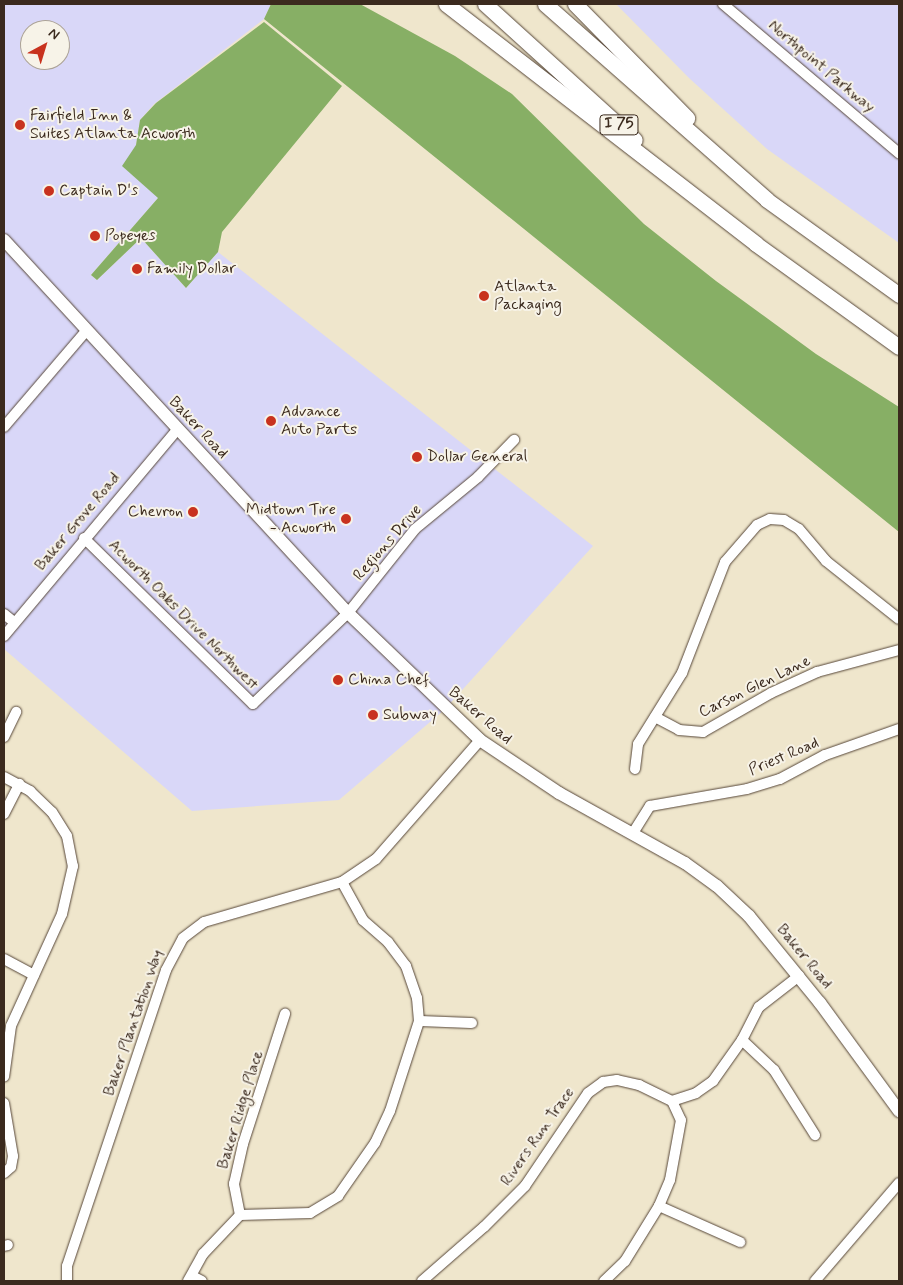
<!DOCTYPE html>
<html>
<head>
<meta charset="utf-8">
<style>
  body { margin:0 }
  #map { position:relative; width:903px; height:1285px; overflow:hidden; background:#efe6cc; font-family:Mynerve,sans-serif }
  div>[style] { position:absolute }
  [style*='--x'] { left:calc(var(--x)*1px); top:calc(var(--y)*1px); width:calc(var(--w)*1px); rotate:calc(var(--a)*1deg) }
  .built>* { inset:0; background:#d9d7f8 }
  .forest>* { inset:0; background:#87af65 }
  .roads { filter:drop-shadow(0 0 1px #564638) drop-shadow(0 0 1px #564638) }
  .minor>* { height:10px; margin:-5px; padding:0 5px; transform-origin:5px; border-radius:5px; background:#fff }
  .major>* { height:12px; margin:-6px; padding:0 6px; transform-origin:6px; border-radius:6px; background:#fff }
  .highway>* { height:15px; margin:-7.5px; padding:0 7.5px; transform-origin:7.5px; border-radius:7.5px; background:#fff }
  .dots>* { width:14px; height:14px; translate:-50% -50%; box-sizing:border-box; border:2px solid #f7f3e8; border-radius:50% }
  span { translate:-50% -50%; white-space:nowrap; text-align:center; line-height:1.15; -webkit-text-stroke:4px #f7f3e8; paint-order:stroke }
  .shield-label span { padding:1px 4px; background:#f7f3e8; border:1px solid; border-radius:4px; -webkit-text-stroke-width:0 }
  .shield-label { font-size:15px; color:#3b2a1e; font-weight:700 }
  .street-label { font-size:16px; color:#3b2a1e }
  .poi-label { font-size:16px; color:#3b2a1e }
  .left { translate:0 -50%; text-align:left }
  .right { translate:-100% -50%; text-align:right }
  .frame { position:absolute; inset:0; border:5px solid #3b2a1e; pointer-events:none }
  .north { position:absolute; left:20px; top:20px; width:50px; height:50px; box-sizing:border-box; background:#f7f3e8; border:1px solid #aca397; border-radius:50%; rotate:39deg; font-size:14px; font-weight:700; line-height:20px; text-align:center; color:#3b2a1e }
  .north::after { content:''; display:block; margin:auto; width:18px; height:22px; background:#c8321e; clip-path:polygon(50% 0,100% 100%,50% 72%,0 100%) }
</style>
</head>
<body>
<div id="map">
  <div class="built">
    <div style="clip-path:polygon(evenodd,4px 4px,271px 4px,264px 19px,154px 104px,140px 120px,136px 145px,158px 198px,91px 275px,97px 280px,141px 238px,186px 288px,218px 252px,593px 546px,444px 710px,339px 800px,192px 811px,4px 649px,4px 4px,30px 30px,60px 30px,60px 60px,30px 60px,30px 30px)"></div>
    <div style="clip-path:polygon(616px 4px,899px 4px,899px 243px,767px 149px,689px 78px)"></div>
  </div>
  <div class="forest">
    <div style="clip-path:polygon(271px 4px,360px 4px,455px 56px,512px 94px,644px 224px,716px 281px,816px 354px,899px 407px,899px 532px,264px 19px)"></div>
    <div style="clip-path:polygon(264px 22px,342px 86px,222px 232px,218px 252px,186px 288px,141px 238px,97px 280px,91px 275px,158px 198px,122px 166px,136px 145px,140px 120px,156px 103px)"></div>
  </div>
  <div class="roads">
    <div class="minor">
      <div style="--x:723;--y:4;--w:231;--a:40.3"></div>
      <div style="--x:4;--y:427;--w:126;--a:-49.5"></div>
      <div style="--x:84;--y:538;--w:237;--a:44.5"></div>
      <div style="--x:253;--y:704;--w:132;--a:-43.8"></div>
      <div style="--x:348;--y:613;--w:107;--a:-51.4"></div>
      <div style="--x:415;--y:529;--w:82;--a:-39.5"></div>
      <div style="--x:478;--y:477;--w:52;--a:-45.8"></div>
      <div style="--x:4;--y:614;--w:13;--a:39"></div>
      <div style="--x:4;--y:636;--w:269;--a:-50"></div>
      <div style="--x:655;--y:717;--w:27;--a:28"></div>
      <div style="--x:679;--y:730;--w:24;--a:5"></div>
      <div style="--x:703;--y:732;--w:78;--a:-29.8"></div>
      <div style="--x:771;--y:693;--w:51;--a:-24.5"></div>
      <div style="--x:817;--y:672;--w:85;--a:-15"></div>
      <div style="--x:4;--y:737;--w:28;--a:-64"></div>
      <div style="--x:635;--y:769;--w:25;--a:-83"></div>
      <div style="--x:638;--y:744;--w:84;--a:-58.2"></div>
      <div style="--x:682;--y:673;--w:119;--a:-68.8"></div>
      <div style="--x:725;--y:562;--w:49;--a:-49.1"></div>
      <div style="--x:757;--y:525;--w:14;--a:-25"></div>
      <div style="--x:770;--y:519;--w:14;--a:4"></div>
      <div style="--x:784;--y:520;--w:17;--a:31"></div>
      <div style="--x:799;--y:529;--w:42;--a:49.8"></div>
      <div style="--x:826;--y:561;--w:93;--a:38.5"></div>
      <div style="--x:4;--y:777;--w:30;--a:28"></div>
      <div style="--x:30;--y:791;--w:30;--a:44"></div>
      <div style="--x:52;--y:812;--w:28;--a:58"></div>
      <div style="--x:67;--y:836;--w:31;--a:79"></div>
      <div style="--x:73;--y:866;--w:49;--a:102.9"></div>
      <div style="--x:62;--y:914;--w:123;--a:114.5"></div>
      <div style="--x:11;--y:1026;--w:51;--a:97.8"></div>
      <div style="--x:4;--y:814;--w:34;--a:-63"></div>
      <div style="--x:633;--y:833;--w:32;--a:-58"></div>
      <div style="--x:650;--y:806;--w:98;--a:-9.9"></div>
      <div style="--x:747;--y:789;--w:34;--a:-17"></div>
      <div style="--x:780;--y:779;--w:51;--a:-28.1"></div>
      <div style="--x:825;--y:755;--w:78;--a:-19.4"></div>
      <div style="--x:4;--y:959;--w:34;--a:28"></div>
      <div style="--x:419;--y:1021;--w:53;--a:2.2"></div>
      <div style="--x:742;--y:1040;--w:44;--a:43.2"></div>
      <div style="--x:774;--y:1070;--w:77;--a:57.8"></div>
      <div style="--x:672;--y:1101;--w:25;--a:-18"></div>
      <div style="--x:696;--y:1093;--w:21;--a:-35"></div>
      <div style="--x:713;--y:1081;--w:50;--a:-54.7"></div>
      <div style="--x:742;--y:1040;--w:37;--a:-63"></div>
      <div style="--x:759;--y:1007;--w:51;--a:-37.8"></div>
      <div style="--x:4;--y:1103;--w:54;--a:80.4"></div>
      <div style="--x:13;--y:1156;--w:11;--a:100"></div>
      <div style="--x:11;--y:1167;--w:9;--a:139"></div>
      <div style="--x:659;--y:1206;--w:89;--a:24"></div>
      <div style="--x:240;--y:1215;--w:32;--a:-101"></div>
      <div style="--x:234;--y:1184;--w:41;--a:-77.3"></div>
      <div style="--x:243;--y:1144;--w:137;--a:-72.1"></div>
      <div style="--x:4;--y:1246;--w:4;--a:-14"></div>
      <div style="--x:192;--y:1276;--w:11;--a:27"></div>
      <div style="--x:67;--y:1281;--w:15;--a:-90"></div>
      <div style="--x:67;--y:1266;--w:312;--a:-71.5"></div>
      <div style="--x:166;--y:970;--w:36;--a:-62"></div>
      <div style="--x:183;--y:938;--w:26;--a:-37"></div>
      <div style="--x:204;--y:922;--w:144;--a:-16.2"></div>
      <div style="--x:342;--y:882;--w:41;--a:-34.1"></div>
      <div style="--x:376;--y:859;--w:158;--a:-48.8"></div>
      <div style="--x:188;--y:1281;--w:31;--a:-61"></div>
      <div style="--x:203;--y:1254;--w:54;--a:-46.5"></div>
      <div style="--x:240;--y:1215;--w:70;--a:-1.6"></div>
      <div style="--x:310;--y:1213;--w:33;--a:-31"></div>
      <div style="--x:338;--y:1196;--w:65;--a:-55.1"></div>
      <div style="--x:375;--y:1143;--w:35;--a:-65"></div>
      <div style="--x:390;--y:1111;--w:95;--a:-72.1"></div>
      <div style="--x:419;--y:1021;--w:23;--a:-95"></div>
      <div style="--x:417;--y:998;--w:34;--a:-109"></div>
      <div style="--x:406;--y:966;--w:30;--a:-127"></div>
      <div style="--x:388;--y:942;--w:33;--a:-139"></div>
      <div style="--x:363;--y:920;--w:43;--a:-118.9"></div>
      <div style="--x:422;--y:1281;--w:82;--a:-41.1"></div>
      <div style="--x:484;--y:1227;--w:58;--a:-45"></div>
      <div style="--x:525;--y:1186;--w:112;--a:-55.9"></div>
      <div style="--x:588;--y:1093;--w:19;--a:-36"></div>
      <div style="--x:603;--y:1082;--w:14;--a:-8"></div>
      <div style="--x:617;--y:1080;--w:23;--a:13"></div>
      <div style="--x:639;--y:1085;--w:37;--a:26"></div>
      <div style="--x:672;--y:1101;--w:21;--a:65"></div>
      <div style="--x:681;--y:1120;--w:61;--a:100.4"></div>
      <div style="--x:670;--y:1180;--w:28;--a:113"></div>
      <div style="--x:659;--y:1206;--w:65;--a:121.7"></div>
      <div style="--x:625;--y:1261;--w:29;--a:136"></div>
      <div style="--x:815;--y:1281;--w:129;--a:-49.4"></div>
    </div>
    <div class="major">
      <div style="--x:4;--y:240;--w:503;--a:47.34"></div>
      <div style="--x:345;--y:610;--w:187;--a:43.9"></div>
      <div style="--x:480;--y:740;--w:95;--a:33.9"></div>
      <div style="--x:559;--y:793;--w:144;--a:29.1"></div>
      <div style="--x:685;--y:863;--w:39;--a:36"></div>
      <div style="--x:717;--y:886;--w:44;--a:43.2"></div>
      <div style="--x:749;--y:916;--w:112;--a:50.8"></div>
      <div style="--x:820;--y:1003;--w:134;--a:53.8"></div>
    </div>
    <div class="highway">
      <div style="--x:446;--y:4;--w:392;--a:37.7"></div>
      <div style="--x:756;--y:244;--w:176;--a:35.8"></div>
      <div style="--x:485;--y:4;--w:202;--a:42.2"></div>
      <div style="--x:545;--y:4;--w:296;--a:41.4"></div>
      <div style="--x:767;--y:200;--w:163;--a:35.7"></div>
      <div style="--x:575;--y:4;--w:160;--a:45.5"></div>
    </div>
  </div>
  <div class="dots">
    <div style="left:20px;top:125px;background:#c8321e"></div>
    <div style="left:49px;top:191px;background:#c8321e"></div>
    <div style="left:95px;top:236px;background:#c8321e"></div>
    <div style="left:137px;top:269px;background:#c8321e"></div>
    <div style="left:484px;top:296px;background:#c8321e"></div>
    <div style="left:271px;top:421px;background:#c8321e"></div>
    <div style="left:417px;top:457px;background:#c8321e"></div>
    <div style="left:193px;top:512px;background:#c8321e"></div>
    <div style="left:346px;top:519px;background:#c8321e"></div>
    <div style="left:338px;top:680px;background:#c8321e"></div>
    <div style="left:373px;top:715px;background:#c8321e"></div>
  </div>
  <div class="shield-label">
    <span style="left:619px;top:125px">I 75</span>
  </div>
  <div class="street-label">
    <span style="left:821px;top:67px;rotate:40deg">Northpoint Parkway</span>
    <span style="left:198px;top:428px;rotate:47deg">Baker Road</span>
    <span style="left:78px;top:522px;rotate:-50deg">Baker Grove Road</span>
    <span style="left:388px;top:543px;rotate:-49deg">Regions Drive</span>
    <span style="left:183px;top:615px;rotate:45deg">Acworth Oaks Drive Northwest</span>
    <span style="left:755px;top:687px;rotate:-26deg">Carson Glen Lane</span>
    <span style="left:480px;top:716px;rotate:41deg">Baker Road</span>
    <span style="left:784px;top:757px;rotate:-23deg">Priest Road</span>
    <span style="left:804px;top:957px;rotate:51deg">Baker Road</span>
    <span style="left:134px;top:1023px;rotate:-71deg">Baker Plantation Way</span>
    <span style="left:241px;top:1110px;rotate:-73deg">Baker Ridge Place</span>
    <span style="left:538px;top:1137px;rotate:-55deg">Rivers Run Trace</span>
  </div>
  <div class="poi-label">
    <span class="left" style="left:30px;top:125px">Fairfield Inn &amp;<br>Suites Atlanta Acworth</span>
    <span class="left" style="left:59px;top:191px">Captain D's</span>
    <span class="left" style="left:105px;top:236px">Popeyes</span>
    <span class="left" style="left:147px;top:269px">Family Dollar</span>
    <span class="left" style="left:494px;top:296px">Atlanta<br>Packaging</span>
    <span class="left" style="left:281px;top:421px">Advance<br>Auto Parts</span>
    <span class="left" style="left:427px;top:457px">Dollar General</span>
    <span class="right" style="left:336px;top:519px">Midtown Tire<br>- Acworth</span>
    <span class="right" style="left:183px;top:512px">Chevron</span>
    <span class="left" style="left:348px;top:680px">China Chef</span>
    <span class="left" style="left:383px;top:715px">Subway</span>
  </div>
  <div class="frame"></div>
  <div class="north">N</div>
</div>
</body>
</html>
